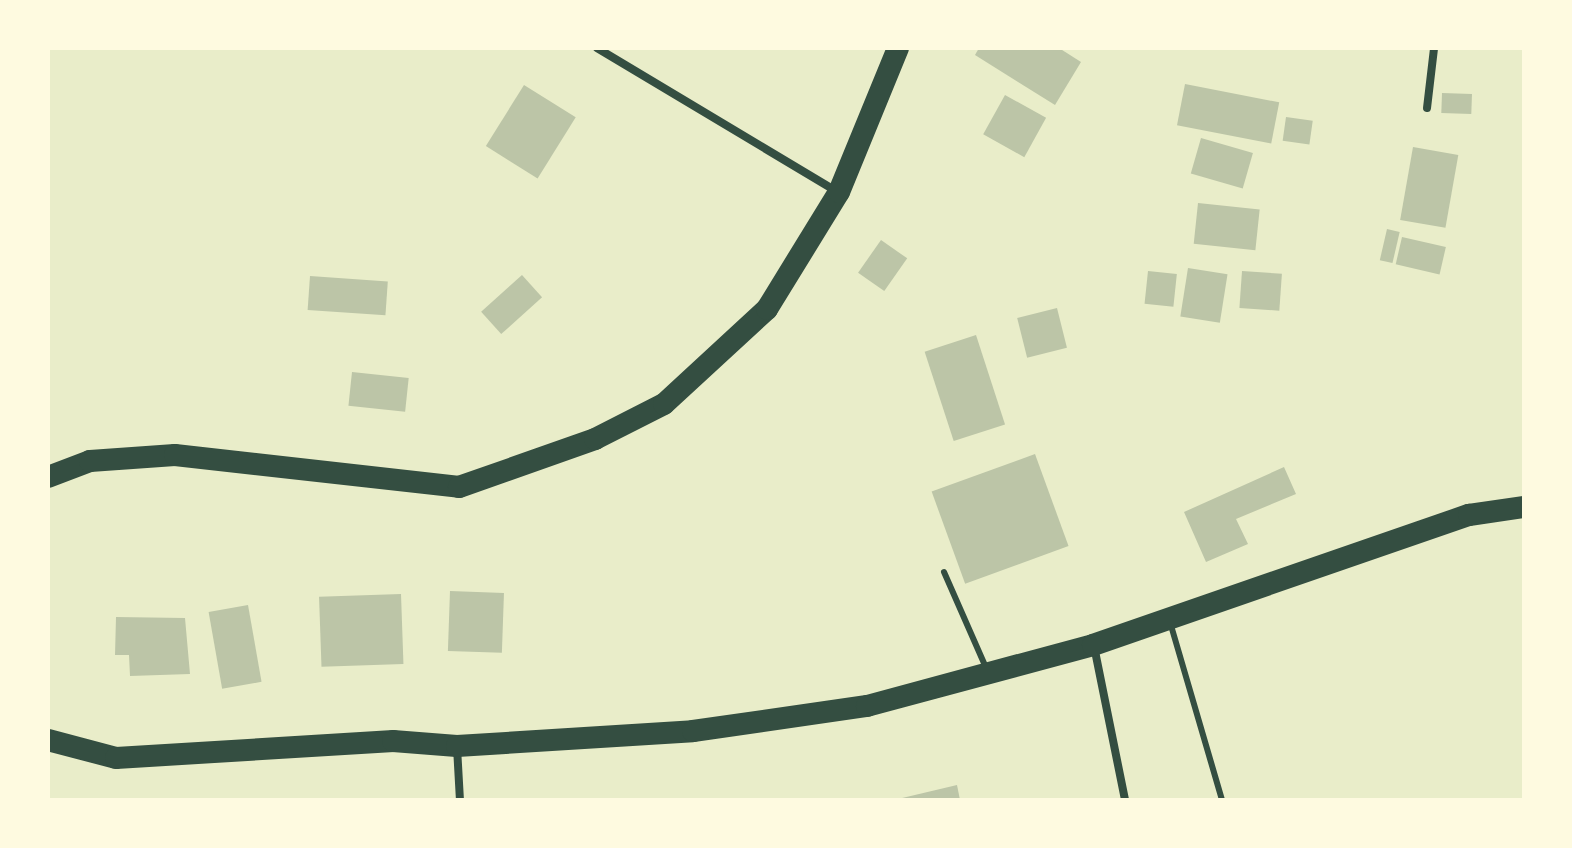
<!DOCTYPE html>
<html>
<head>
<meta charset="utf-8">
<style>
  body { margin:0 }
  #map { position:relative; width:1572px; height:848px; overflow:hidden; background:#e9edc9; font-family:"DejaVu Sans",sans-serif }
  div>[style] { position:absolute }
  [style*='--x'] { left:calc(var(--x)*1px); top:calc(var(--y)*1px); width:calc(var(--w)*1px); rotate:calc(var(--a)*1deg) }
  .building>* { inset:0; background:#bcc5a7; transform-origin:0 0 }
  .service>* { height:6px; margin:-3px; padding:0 3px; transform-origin:3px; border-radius:3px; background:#344e41 }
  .minor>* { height:8px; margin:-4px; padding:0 4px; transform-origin:4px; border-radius:4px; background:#344e41 }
  .trunk>* { height:22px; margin:-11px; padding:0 11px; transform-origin:11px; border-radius:11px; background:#344e41 }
  span { translate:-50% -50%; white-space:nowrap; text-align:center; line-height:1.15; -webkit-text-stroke:6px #fefae0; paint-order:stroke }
  .frame { position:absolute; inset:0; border:50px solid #fefae0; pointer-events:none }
</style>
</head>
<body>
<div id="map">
  <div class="building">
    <div style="clip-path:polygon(979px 48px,1059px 48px,1081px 62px,1055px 105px,975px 55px)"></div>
    <div style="left:1185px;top:84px;width:96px;height:42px;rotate:11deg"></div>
    <div style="left:524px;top:85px;width:61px;height:72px;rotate:32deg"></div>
    <div style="left:1442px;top:93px;width:30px;height:20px;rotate:2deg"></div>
    <div style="left:1005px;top:95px;width:47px;height:45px;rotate:29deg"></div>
    <div style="left:1286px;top:117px;width:27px;height:24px;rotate:8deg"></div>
    <div style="left:1201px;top:138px;width:54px;height:37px;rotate:16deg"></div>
    <div style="left:1413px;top:147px;width:46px;height:74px;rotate:10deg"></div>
    <div style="left:1198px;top:203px;width:62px;height:41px;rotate:6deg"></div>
    <div style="left:1387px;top:229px;width:13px;height:32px;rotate:13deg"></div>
    <div style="left:1402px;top:237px;width:45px;height:28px;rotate:13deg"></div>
    <div style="left:881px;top:240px;width:32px;height:40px;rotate:35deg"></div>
    <div style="left:1188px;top:268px;width:40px;height:49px;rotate:9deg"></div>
    <div style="left:1148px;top:271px;width:29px;height:33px;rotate:6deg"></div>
    <div style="left:1242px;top:271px;width:40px;height:37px;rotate:4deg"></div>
    <div style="left:522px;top:275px;width:30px;height:55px;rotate:48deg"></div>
    <div style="left:310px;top:276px;width:78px;height:34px;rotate:4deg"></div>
    <div style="left:1057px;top:308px;width:41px;height:41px;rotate:76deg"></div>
    <div style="left:976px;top:335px;width:94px;height:54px;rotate:72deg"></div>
    <div style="left:352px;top:372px;width:57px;height:34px;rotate:6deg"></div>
    <div style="left:1035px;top:454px;width:98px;height:110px;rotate:70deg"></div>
    <div style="clip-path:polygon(1284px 467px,1296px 494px,1236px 519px,1248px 544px,1206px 562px,1184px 512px)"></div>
    <div style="left:450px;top:591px;width:54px;height:60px;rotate:2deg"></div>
    <div style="left:401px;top:594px;width:70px;height:82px;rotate:88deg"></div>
    <div style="left:248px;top:605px;width:78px;height:40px;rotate:80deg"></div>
    <div style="clip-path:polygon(116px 617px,185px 618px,190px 674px,130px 676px,129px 655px,115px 655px)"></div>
    <div style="clip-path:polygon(957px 785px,960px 800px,898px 800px,898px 799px)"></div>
  </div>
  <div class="service">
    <div style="--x:944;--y:572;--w:107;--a:66.3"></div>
    <div style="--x:1170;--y:622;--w:185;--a:73.7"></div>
  </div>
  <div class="minor">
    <div style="--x:597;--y:48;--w:281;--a:30.9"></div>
    <div style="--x:1427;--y:108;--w:60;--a:-83.3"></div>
    <div style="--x:1094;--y:646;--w:157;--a:78.6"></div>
    <div style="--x:457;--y:747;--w:53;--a:86.8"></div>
  </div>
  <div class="trunk">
    <div style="--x:48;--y:477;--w:45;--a:-20.9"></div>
    <div style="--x:90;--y:461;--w:85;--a:-4"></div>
    <div style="--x:175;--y:455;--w:286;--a:6.4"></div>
    <div style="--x:459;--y:487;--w:144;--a:-19.4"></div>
    <div style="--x:595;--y:439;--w:77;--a:-26.9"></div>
    <div style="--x:664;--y:404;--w:140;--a:-42.7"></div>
    <div style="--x:767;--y:309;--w:137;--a:-58.4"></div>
    <div style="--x:839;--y:192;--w:156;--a:-67.7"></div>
    <div style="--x:48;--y:740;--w:70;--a:14.8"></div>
    <div style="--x:116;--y:758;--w:278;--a:-3.5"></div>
    <div style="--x:393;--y:741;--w:64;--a:4.5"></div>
    <div style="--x:457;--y:746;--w:236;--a:-3.6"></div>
    <div style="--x:693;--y:731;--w:176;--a:-8.2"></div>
    <div style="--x:867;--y:706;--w:234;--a:-15.1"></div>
    <div style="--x:1093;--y:645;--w:398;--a:-19.1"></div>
    <div style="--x:1469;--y:515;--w:56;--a:-8.3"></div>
  </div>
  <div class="frame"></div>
</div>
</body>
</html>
